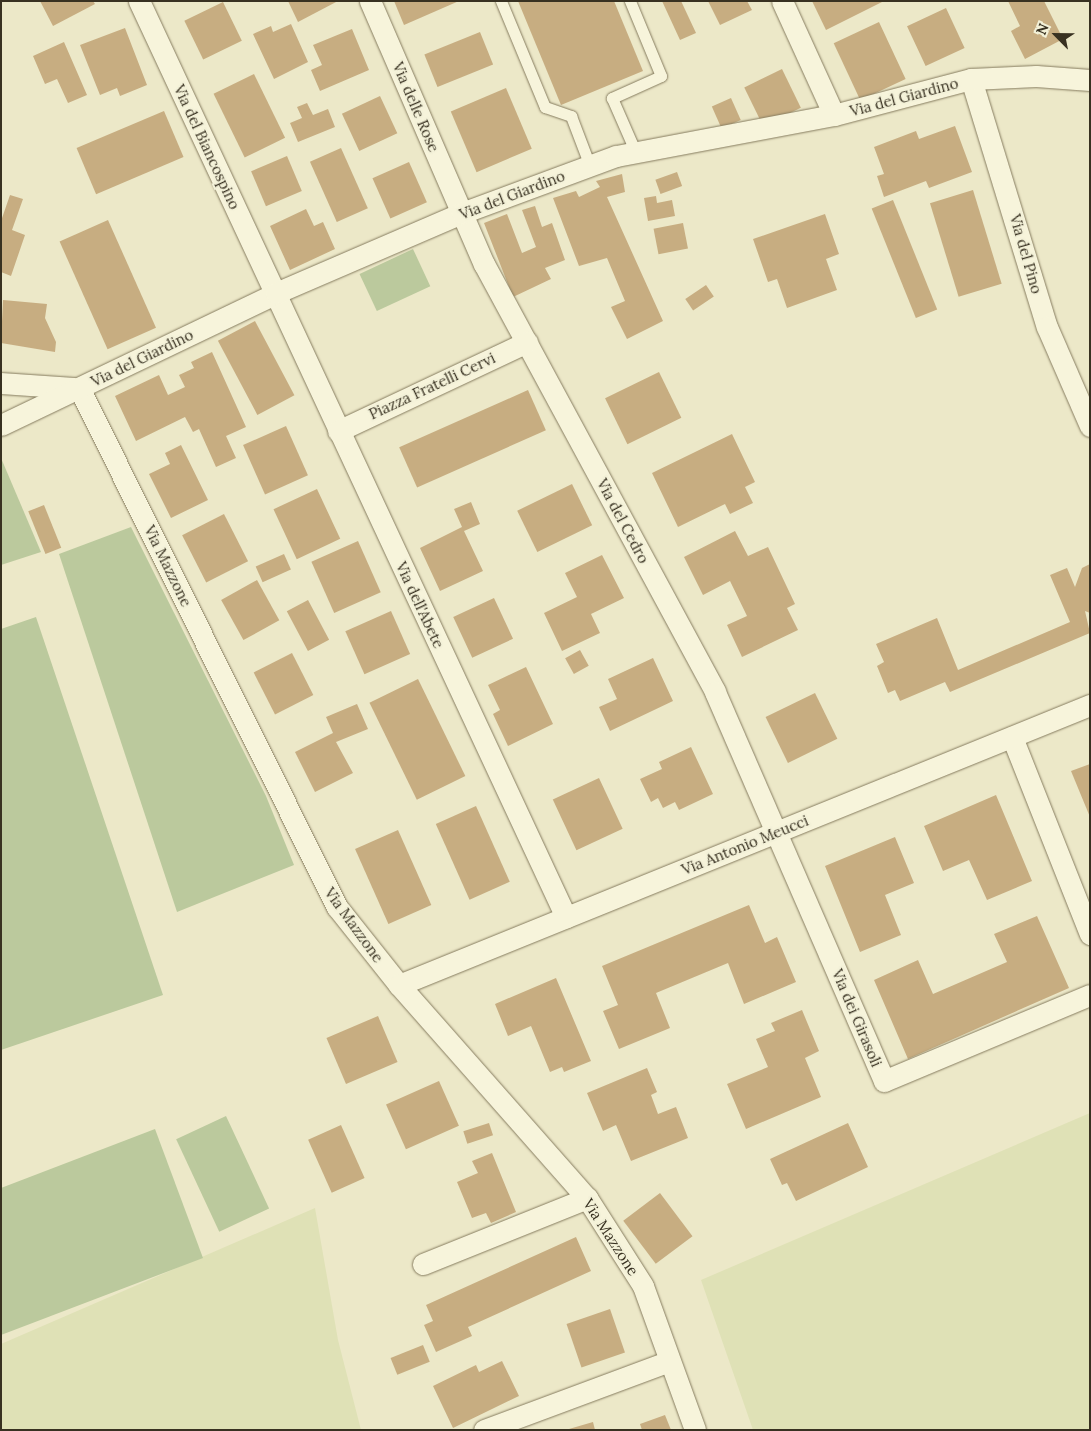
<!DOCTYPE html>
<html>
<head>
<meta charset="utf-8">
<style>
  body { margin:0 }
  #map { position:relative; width:1091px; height:1431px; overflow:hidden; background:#ece8c8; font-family:Lora,serif }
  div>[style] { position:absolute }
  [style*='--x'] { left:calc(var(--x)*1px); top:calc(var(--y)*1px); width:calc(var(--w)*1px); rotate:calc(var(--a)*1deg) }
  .farmland>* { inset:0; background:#dfe1b6 }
  .green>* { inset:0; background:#bbc99d; transform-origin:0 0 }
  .building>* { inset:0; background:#c7ad81; transform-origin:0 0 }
  .roads { filter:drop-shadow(0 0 1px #867c5f) drop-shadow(0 0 1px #867c5f) }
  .lane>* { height:11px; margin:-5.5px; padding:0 5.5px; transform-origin:5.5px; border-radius:5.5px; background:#f7f4db }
  .street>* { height:21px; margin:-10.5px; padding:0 10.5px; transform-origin:10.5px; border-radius:10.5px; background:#f7f4db }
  span { translate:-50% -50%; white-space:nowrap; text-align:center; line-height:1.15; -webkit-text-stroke:4px #f3f1d8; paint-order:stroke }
  .street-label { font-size:15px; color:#383121 }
  .frame { position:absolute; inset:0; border:2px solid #383121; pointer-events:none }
  .north { position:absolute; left:1031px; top:10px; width:50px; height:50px; -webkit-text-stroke:4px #f3f1d8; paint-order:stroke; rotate:293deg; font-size:14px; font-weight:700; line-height:20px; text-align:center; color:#383121 }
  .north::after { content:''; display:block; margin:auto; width:18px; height:22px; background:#383121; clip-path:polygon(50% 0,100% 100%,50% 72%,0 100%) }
</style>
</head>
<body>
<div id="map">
  <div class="farmland">
    <div style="clip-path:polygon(1090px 1113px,1090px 1430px,753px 1430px,701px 1280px)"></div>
    <div style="clip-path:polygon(315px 1208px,338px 1340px,361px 1430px,1px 1430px,1px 1344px)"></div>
  </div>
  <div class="green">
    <div style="left:413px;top:249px;width:41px;height:59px;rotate:65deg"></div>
    <div style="clip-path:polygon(1px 458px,41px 552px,1px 565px)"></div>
    <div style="clip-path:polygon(131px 527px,266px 796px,294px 865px,177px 912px,59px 554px)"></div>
    <div style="clip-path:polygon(36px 617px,163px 995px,1px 1050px,1px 629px)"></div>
    <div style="left:226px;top:1116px;width:102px;height:55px;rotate:65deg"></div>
    <div style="clip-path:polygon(155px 1129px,203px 1258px,1px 1335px,1px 1188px)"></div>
  </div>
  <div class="building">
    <div style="clip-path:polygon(40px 1px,93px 1px,95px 4px,53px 26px)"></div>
    <div style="clip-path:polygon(288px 1px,338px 1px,298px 22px)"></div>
    <div style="clip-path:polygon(394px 1px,459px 1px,404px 25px)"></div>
    <div style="clip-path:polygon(518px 1px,614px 1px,643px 71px,561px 105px)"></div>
    <div style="clip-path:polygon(662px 1px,681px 1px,696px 33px,680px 40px)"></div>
    <div style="clip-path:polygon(708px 1px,747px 1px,752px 10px,720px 25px)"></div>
    <div style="clip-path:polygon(812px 1px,884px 1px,826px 30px)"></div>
    <div style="clip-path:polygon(1008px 1px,1044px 1px,1063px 39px,1025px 59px,1011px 31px,1020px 26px)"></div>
    <div style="left:223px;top:2px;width:43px;height:43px;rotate:64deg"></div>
    <div style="left:946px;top:8px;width:44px;height:43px;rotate:65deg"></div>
    <div style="left:879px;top:22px;width:63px;height:50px;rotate:65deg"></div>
    <div style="clip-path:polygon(291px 24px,308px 62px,274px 79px,253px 34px,271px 26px,273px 32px)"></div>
    <div style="clip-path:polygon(125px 28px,147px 85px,120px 96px,117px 88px,100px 95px,80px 45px)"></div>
    <div style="clip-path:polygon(352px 29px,369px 70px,320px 91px,311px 70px,322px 65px,313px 45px)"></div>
    <div style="left:480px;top:32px;width:35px;height:60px;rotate:68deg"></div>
    <div style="clip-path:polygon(64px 42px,87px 95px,68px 103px,57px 79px,45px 84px,33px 56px)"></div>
    <div style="left:782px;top:69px;width:43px;height:42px;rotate:64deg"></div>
    <div style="left:254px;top:74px;width:71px;height:45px;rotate:64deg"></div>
    <div style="left:506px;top:88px;width:66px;height:60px;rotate:67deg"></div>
    <div style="left:380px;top:96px;width:41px;height:42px;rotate:65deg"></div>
    <div style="left:731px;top:98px;width:24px;height:21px;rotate:66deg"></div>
    <div style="clip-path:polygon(307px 103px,313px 115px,328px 109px,335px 127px,298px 142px,290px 123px,302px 118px,297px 107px)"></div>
    <div style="left:164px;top:111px;width:50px;height:95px;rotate:67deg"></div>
    <div style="clip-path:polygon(955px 126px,972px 172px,929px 188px,926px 181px,884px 197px,877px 176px,884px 174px,874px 147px,916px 131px,919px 139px)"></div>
    <div style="left:341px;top:148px;width:66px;height:34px;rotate:66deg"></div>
    <div style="left:287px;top:156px;width:38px;height:39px;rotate:67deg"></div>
    <div style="left:409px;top:162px;width:44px;height:40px;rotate:66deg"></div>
    <div style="left:677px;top:172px;width:15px;height:23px;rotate:70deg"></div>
    <div style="clip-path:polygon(622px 174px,625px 192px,607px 197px,663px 321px,627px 339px,611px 307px,625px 301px,607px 258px,579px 266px,553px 198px,576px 191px,579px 197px,600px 187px,596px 181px)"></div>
    <div style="left:973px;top:190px;width:98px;height:45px;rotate:73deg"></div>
    <div style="clip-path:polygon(10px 195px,23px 199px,12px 230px,25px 235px,11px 276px,1px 272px,1px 221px)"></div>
    <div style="clip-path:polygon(656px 196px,657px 203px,672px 200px,675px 216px,648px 221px,644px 198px)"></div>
    <div style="left:893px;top:200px;width:118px;height:23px;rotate:68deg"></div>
    <div style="clip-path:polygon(535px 206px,542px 227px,552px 223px,565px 260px,545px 268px,551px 279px,513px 297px,484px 223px,507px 214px,522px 253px,536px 247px,522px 210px)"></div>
    <div style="clip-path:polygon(306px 209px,314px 226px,323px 222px,335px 249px,290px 270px,270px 226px)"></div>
    <div style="clip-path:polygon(825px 214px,839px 254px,826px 259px,837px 290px,787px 308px,777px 279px,768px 282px,753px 239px)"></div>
    <div style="left:108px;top:220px;width:118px;height:53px;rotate:66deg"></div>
    <div style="left:683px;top:223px;width:26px;height:30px;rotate:79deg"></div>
    <div style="left:706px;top:285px;width:14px;height:25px;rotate:56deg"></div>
    <div style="clip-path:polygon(3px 300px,47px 304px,45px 318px,56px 342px,55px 352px,1px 343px)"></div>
    <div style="left:255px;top:321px;width:84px;height:42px;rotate:62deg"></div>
    <div style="clip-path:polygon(212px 352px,246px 427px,226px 436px,236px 458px,216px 467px,199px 429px,193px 432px,185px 417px,136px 441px,115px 396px,159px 375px,168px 395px,185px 387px,179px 375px,194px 368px,191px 362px)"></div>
    <div style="left:659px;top:372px;width:51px;height:60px;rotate:64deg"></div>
    <div style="left:528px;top:390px;width:44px;height:141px;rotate:66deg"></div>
    <div style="left:286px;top:426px;width:54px;height:47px;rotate:66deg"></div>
    <div style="clip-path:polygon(732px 434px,755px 482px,745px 487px,753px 503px,730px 514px,725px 504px,678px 527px,652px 473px)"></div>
    <div style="clip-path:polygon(181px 445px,208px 500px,171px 518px,149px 474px,170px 464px,165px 453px)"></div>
    <div style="left:572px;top:484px;width:46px;height:61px;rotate:64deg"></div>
    <div style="left:317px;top:489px;width:55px;height:48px;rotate:65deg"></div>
    <div style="clip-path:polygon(471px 502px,480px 524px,464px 531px,483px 571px,440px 591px,420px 548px,462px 527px,454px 509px)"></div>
    <div style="left:44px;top:505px;width:46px;height:17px;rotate:68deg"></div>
    <div style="left:224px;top:514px;width:53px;height:47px;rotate:63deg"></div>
    <div style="clip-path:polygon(735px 531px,748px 556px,768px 547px,795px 604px,787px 608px,798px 630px,742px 657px,727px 625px,747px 616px,730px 581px,703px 595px,684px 557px)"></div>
    <div style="left:358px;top:541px;width:56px;height:51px;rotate:66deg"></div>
    <div style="left:284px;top:554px;width:17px;height:31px;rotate:66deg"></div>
    <div style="clip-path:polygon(602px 555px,624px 598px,591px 614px,600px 633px,562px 651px,544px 613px,577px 597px,565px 573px)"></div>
    <div style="clip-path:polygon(1090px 564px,1090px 613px,1085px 611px,1090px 633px,950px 692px,945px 682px,900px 701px,895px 690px,888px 693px,877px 666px,884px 662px,876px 644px,937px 618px,958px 670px,1070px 622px,1050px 575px,1067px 568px,1075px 587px,1082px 568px)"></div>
    <div style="left:257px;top:580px;width:46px;height:41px;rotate:61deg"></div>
    <div style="left:494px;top:598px;width:45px;height:45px;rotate:65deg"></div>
    <div style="left:308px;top:600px;width:45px;height:24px;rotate:62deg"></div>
    <div style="left:391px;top:611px;width:47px;height:50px;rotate:66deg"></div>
    <div style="left:580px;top:650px;width:18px;height:17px;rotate:61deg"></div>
    <div style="left:292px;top:653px;width:47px;height:43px;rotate:63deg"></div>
    <div style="clip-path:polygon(653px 658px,673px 701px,610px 731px,599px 707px,617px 699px,608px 679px)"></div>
    <div style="clip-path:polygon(526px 667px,553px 724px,508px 746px,493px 714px,500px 710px,488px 685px)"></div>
    <div style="left:418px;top:679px;width:108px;height:54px;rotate:64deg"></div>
    <div style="left:815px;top:693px;width:51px;height:55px;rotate:64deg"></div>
    <div style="clip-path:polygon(357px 704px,368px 729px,336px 742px,353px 773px,315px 792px,295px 752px,333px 733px,326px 717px)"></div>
    <div style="clip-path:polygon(691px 747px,713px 794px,679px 810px,675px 802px,663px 808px,658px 798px,651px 802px,640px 779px,662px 769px,659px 762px)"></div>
    <div style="clip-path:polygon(1090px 764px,1090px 817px,1071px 771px)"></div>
    <div style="left:599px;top:778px;width:56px;height:51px;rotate:65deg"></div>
    <div style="clip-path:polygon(996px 795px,1032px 881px,987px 900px,969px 860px,943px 871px,924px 826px)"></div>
    <div style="left:476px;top:806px;width:83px;height:44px;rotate:66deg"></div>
    <div style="left:398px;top:830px;width:82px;height:47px;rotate:66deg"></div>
    <div style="clip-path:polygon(895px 837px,914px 883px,885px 895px,901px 935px,860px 952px,825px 866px)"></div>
    <div style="clip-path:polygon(749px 905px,765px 943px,777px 937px,796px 982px,744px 1004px,728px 963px,656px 993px,670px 1028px,619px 1049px,603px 1011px,618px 1005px,602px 966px)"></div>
    <div style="clip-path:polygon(1037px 916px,1069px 988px,908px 1059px,874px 980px,918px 960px,933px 994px,1007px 962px,994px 934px)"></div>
    <div style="clip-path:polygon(556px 978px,591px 1061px,564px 1072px,562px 1067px,550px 1072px,531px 1026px,508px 1036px,495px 1004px)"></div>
    <div style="clip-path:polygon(802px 1010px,819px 1051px,805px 1058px,821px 1097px,746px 1129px,727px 1084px,768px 1067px,756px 1039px,775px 1031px,771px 1023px)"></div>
    <div style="left:378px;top:1016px;width:50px;height:56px;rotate:67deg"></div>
    <div style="clip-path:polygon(647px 1068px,657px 1092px,651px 1095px,658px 1114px,676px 1107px,688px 1138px,631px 1161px,616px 1125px,603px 1131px,587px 1093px)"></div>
    <div style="left:439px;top:1081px;width:49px;height:58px;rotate:66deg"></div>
    <div style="left:489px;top:1123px;width:13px;height:27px;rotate:72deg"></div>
    <div style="clip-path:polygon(848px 1123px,868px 1167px,796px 1201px,787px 1183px,782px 1185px,770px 1159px)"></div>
    <div style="left:341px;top:1125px;width:58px;height:36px;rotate:66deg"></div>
    <div style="clip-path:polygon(492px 1153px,516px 1212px,491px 1223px,486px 1213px,472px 1218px,457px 1182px,478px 1173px,472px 1161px)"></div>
    <div style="left:660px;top:1193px;width:54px;height:46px;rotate:53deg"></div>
    <div style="clip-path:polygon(576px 1237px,591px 1271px,468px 1327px,472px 1336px,436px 1352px,424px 1325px,433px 1321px,426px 1305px)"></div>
    <div style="left:610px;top:1309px;width:46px;height:46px;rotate:71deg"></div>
    <div style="left:423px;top:1345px;width:18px;height:35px;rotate:68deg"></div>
    <div style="clip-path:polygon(502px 1361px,519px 1396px,453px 1428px,433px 1386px,476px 1365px,479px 1372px)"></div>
    <div style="clip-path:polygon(665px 1415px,671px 1430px,642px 1430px,640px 1424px)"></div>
    <div style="clip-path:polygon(593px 1422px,595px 1430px,569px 1430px,569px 1429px)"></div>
  </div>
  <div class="roads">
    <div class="lane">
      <div style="--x:501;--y:1;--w:115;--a:67.5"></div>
      <div style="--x:545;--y:107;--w:28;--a:19"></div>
      <div style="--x:571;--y:116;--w:53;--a:69.2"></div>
      <div style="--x:630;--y:1;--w:81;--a:67.5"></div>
      <div style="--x:661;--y:76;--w:54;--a:155.8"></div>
      <div style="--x:612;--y:98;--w:60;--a:66.4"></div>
    </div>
    <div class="street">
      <div style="--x:139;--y:1;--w:1011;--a:65.01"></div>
      <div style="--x:370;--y:1;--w:287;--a:66.6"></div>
      <div style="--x:484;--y:264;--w:486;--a:61.6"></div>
      <div style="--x:715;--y:692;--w:424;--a:66.5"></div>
      <div style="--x:884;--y:1081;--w:223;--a:-22.7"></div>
      <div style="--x:782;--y:1;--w:125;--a:65.5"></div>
      <div style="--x:971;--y:79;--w:259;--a:73"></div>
      <div style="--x:1047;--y:327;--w:108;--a:66.5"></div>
      <div style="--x:1;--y:383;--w:73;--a:3.9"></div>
      <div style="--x:79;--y:388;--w:580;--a:63.57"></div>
      <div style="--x:337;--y:907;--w:100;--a:51.5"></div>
      <div style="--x:399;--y:985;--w:284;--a:48.6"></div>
      <div style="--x:587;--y:1198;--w:104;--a:57.5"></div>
      <div style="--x:643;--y:1286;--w:153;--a:70.1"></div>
      <div style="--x:1;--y:425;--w:305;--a:-25.6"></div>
      <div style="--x:276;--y:293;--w:202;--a:-23.3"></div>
      <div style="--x:462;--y:213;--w:164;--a:-20.3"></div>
      <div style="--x:616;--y:156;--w:222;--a:-10.7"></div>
      <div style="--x:834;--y:115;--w:142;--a:-14.7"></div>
      <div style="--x:971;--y:79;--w:65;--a:-2.6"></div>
      <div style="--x:1036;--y:76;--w:54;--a:4.2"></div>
      <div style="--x:338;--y:431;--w:209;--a:-25.2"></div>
      <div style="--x:1012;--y:737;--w:212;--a:68.4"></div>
      <div style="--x:399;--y:985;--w:746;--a:-22.06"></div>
      <div style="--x:423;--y:1264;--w:177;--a:-21.9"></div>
      <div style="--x:484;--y:1430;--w:198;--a:-20.4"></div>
    </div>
  </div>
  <div class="street-label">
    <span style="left:904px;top:97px;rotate:-15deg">Via del Giardino</span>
    <span style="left:416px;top:107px;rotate:67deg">Via delle Rose</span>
    <span style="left:207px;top:147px;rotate:65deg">Via del Biancospino</span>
    <span style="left:512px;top:195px;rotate:-21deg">Via del Giardino</span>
    <span style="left:1026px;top:254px;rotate:74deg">Via del Pino</span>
    <span style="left:142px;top:358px;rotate:-26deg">Via del Giardino</span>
    <span style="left:432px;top:386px;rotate:-25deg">Piazza Fratelli Cervi</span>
    <span style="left:623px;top:521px;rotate:62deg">Via del Cedro</span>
    <span style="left:168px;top:566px;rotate:64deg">Via Mazzone</span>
    <span style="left:420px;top:605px;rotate:65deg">Via dell'Abete</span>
    <span style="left:745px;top:845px;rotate:-22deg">Via Antonio Meucci</span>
    <span style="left:354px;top:925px;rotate:54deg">Via Mazzone</span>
    <span style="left:857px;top:1018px;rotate:67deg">Via dei Girasoli</span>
    <span style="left:611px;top:1237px;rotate:57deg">Via Mazzone</span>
  </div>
  <div class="frame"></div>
  <div class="north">N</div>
</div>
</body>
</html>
